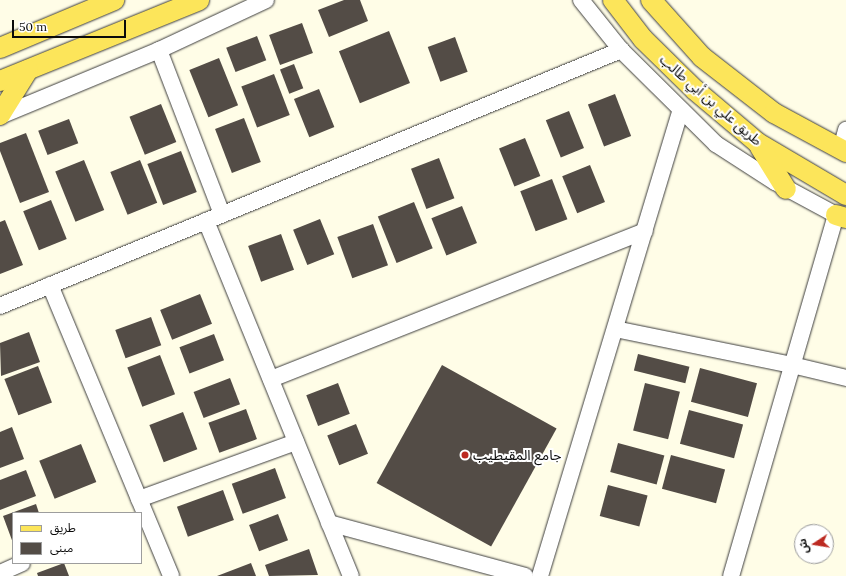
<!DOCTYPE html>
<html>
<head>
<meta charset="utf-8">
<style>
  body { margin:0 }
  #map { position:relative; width:846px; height:576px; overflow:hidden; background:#fffde7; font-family:Lora,"Noto Sans Arabic",serif }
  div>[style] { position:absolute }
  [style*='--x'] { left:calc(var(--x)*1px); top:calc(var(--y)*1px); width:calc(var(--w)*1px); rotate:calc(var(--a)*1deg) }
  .building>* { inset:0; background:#534c46; transform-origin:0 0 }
  .roads { filter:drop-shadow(0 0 1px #3d3d3d) drop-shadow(0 0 1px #3d3d3d) }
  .minor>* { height:16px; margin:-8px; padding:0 8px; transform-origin:8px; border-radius:8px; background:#fff }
  .major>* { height:20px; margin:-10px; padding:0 10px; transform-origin:10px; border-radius:10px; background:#fce55a }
  .dots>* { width:11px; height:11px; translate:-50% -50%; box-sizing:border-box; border:2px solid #fff; border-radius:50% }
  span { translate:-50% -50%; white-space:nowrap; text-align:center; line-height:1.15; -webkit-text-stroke:4px #fff; paint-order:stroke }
  .street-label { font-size:14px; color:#0a0a0a }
  .poi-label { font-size:14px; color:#0a0a0a }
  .left { translate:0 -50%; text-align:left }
  .legend { position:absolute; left:12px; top:512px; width:130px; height:52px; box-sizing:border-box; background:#fff; border:1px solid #9d9d9d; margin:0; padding:5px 7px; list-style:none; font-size:12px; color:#0a0a0a }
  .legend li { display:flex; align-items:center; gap:8px; height:20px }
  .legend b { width:20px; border:1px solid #9d9d9d }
  .north { position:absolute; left:794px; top:524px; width:40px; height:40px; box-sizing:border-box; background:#fff; border:1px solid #9d9d9d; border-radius:50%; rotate:258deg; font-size:11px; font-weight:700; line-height:16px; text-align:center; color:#0a0a0a }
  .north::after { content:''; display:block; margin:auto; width:14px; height:18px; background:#bc2920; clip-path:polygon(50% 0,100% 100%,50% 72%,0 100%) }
  .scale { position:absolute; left:12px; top:20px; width:114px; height:18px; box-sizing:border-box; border:2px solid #0a0a0a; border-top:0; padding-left:5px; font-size:12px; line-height:14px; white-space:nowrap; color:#0a0a0a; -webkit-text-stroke:3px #fff; paint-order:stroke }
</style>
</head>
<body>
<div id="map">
  <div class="building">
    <div style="clip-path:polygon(344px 0,360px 0,368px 21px,329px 37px,318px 10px)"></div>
    <div style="left:302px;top:23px;width:32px;height:35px;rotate:70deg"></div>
    <div style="left:389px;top:31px;width:56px;height:54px;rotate:68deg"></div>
    <div style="left:257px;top:36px;width:26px;height:33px;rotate:69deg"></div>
    <div style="left:455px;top:37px;width:37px;height:29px;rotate:70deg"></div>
    <div style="left:219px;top:58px;width:51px;height:32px;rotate:68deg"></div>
    <div style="left:294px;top:64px;width:26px;height:15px;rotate:69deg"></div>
    <div style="left:274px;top:74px;width:44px;height:35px;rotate:69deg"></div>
    <div style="left:319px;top:89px;width:41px;height:27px;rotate:68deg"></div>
    <div style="left:615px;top:94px;width:45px;height:29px;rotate:69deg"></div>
    <div style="left:161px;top:104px;width:41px;height:34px;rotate:68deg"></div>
    <div style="left:569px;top:111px;width:40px;height:25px;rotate:68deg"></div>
    <div style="left:244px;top:118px;width:47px;height:31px;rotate:69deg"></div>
    <div style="left:69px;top:119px;width:26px;height:33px;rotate:69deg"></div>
    <div style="clip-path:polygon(26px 133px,49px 192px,20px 203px,0 151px,0 143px)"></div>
    <div style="left:525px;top:138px;width:41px;height:28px;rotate:68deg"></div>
    <div style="left:181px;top:151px;width:44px;height:36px;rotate:69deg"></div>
    <div style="left:439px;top:158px;width:43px;height:30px;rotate:69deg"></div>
    <div style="left:84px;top:160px;width:54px;height:31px;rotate:68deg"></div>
    <div style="left:140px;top:160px;width:46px;height:32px;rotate:68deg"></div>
    <div style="left:590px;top:165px;width:40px;height:30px;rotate:68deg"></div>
    <div style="left:552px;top:179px;width:43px;height:34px;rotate:69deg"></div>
    <div style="left:51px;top:200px;width:42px;height:30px;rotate:68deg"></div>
    <div style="left:414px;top:202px;width:50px;height:39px;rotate:68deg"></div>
    <div style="left:462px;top:206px;width:40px;height:33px;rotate:68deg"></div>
    <div style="left:320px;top:219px;width:38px;height:29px;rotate:68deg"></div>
    <div style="clip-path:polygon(5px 220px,23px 265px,0 274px,0 222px)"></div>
    <div style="left:373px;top:224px;width:44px;height:38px;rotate:70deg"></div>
    <div style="left:281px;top:234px;width:38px;height:35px;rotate:70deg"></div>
    <div style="left:200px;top:294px;width:32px;height:43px;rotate:68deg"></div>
    <div style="left:151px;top:317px;width:30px;height:38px;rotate:70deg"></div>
    <div style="clip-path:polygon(29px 332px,40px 362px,1px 376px,0 343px)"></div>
    <div style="left:214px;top:334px;width:28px;height:37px;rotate:69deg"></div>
    <div style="left:638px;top:354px;width:53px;height:17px;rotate:14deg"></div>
    <div style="left:160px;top:355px;width:42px;height:35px;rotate:69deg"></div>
    <div style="left:442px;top:365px;width:131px;height:135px;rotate:29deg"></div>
    <div style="left:38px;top:366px;width:39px;height:36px;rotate:69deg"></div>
    <div style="left:700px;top:368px;width:59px;height:35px;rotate:15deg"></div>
    <div style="left:230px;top:378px;width:28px;height:39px;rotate:69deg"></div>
    <div style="left:338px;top:383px;width:33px;height:34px;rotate:69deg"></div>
    <div style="left:645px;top:383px;width:36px;height:49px;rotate:14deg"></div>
    <div style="left:246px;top:409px;width:32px;height:40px;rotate:70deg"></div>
    <div style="left:689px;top:410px;width:56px;height:35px;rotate:15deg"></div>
    <div style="left:183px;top:412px;width:40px;height:36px;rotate:69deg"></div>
    <div style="left:356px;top:424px;width:32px;height:31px;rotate:68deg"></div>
    <div style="clip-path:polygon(12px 427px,24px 459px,0 468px,0 432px)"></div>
    <div style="left:618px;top:443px;width:48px;height:30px;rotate:15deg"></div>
    <div style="left:81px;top:444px;width:41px;height:45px;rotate:68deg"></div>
    <div style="left:671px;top:455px;width:56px;height:35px;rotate:15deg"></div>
    <div style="left:275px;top:468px;width:32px;height:46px;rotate:70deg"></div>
    <div style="clip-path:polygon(26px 470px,36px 496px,0 510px,0 480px)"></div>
    <div style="left:608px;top:485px;width:41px;height:32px;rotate:15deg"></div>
    <div style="left:223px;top:490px;width:32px;height:49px;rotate:70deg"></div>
    <div style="clip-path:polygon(36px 504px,39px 513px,13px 513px,13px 543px,3px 516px)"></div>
    <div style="left:278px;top:514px;width:28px;height:31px;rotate:69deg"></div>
    <div style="clip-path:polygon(309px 549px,318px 575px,269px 576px,265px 565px)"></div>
    <div style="clip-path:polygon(64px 563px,69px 576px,38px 576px,37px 573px)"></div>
    <div style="clip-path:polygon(251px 563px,256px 576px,217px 576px)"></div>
  </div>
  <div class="roads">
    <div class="minor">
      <div style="--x:581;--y:0;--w:64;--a:51.3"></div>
      <div style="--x:621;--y:50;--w:134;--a:44.7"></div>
      <div style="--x:716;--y:144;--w:70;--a:32.8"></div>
      <div style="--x:775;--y:182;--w:69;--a:28.4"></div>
      <div style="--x:836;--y:215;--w:376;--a:106.2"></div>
      <div style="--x:159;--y:50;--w:176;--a:69"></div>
      <div style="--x:0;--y:116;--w:172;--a:-22.5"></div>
      <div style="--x:159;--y:50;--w:118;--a:-25"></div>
      <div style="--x:841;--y:149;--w:20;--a:-75"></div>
      <div style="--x:206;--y:221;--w:383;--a:67.8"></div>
      <div style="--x:50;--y:285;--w:315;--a:67.4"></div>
      <div style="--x:0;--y:306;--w:672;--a:-22.4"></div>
      <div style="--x:615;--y:329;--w:181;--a:11.5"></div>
      <div style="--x:792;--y:365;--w:56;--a:13.5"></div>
      <div style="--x:271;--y:379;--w:402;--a:-21.6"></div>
      <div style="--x:139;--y:499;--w:167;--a:-20"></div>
      <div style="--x:329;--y:523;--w:203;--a:15.1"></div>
      <div style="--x:0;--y:573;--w:24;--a:-24"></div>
      <div style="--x:540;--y:576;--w:487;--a:-73.2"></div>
    </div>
    <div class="major">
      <div style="--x:613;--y:0;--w:49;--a:52.4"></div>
      <div style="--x:643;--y:39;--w:73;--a:44.4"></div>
      <div style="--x:695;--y:90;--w:82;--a:40.1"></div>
      <div style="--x:758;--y:143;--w:102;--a:30.6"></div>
      <div style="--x:651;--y:0;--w:76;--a:48.2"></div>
      <div style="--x:702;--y:57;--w:91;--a:37.9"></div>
      <div style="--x:774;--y:113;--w:82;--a:28.4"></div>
      <div style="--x:0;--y:48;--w:124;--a:-22.8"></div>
      <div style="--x:0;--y:81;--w:215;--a:-22.1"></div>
      <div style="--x:0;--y:115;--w:53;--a:-58.1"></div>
      <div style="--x:760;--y:147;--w:49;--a:58.2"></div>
      <div style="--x:836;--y:215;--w:10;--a:17"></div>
    </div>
  </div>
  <div class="dots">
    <div style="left:465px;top:455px;background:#bc2920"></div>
  </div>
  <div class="street-label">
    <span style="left:711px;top:100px;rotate:41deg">طريق علي بن أبي طالب</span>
  </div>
  <div class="poi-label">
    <span class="left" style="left:473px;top:455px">جامع المقيطيب</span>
  </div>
  <ul class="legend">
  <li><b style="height:5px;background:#fce55a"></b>طريق</li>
  <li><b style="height:11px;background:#534c46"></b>مبنى</li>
  </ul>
  <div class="north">ش</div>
  <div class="scale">50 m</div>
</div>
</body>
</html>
